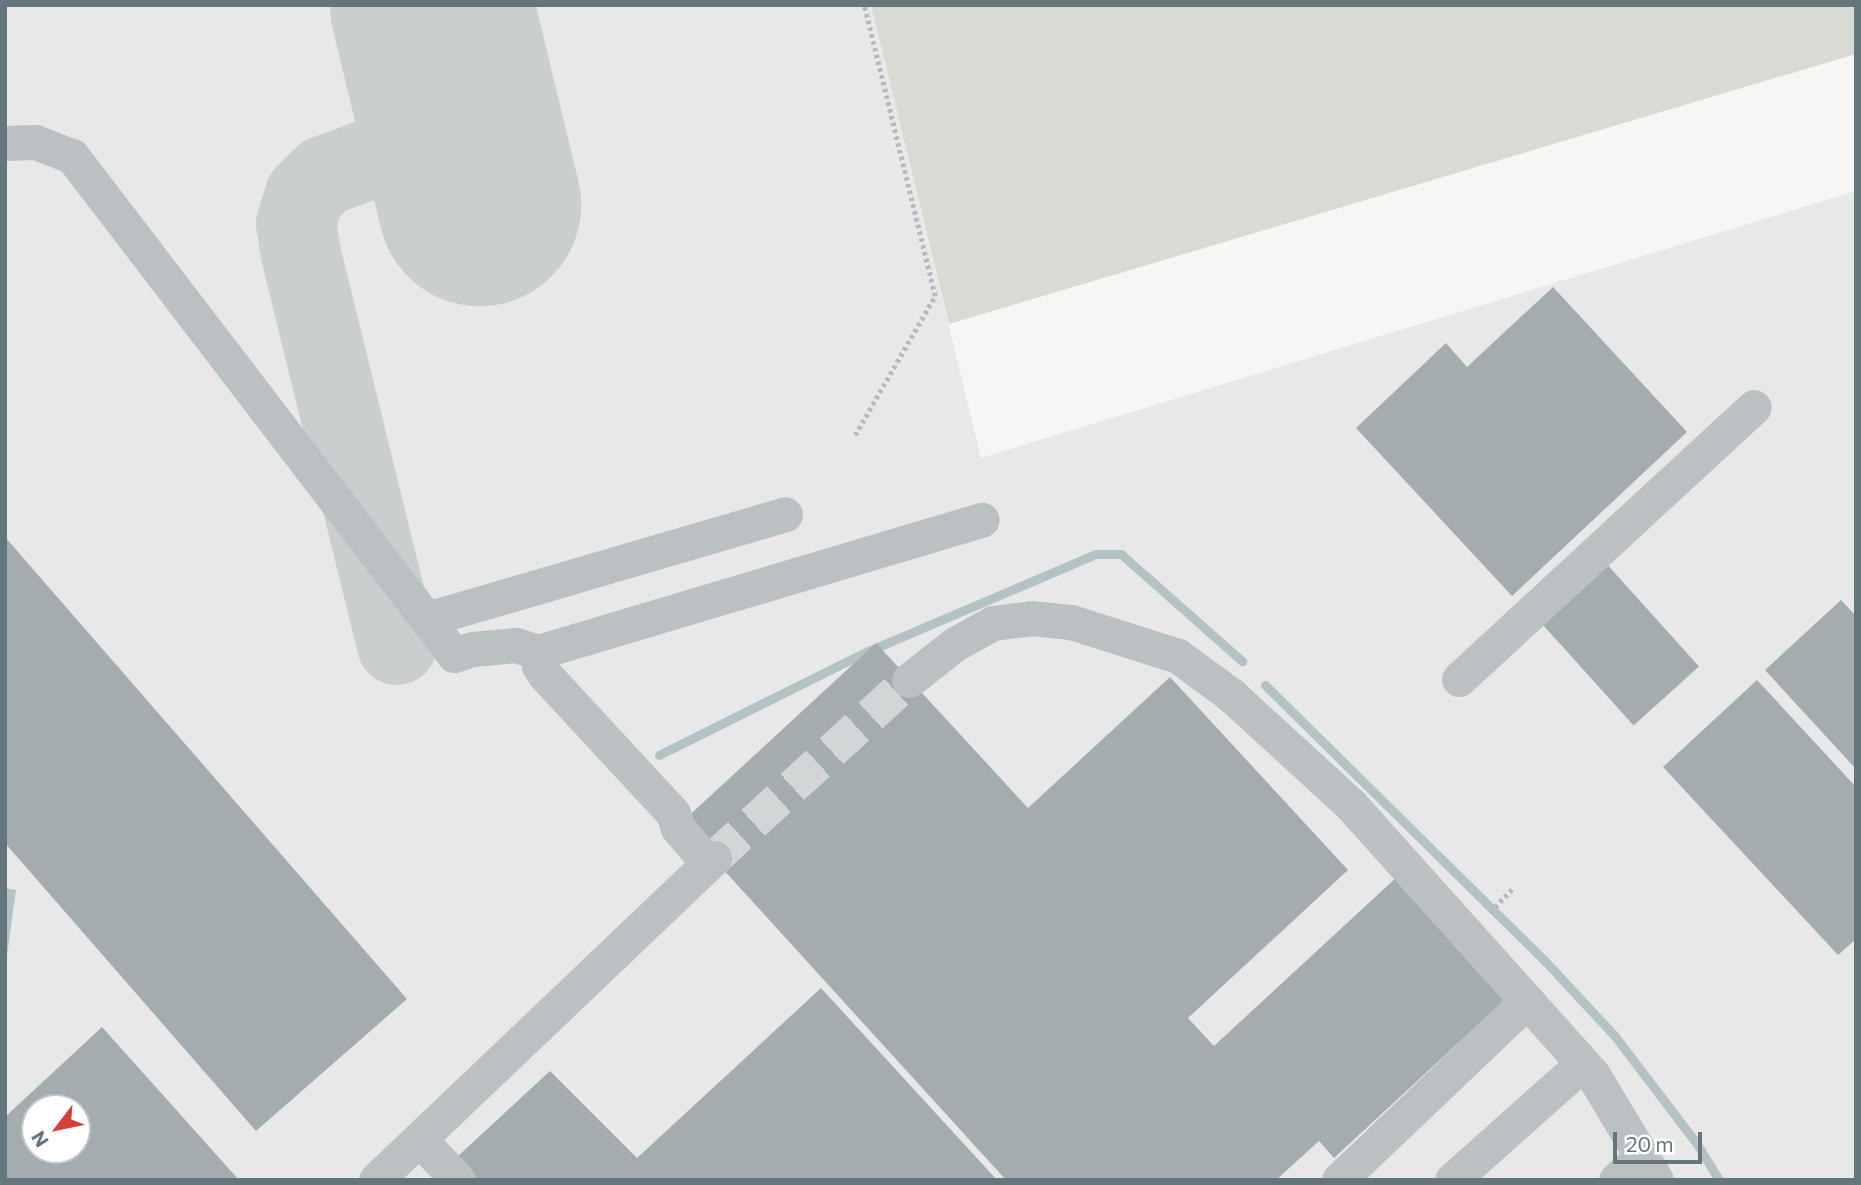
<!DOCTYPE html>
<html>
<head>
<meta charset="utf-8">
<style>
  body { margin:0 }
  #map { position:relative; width:1861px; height:1185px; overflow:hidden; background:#f7f6f4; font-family:Commissioner,sans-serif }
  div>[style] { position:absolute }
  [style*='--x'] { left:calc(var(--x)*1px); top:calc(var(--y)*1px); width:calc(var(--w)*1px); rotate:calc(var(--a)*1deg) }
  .built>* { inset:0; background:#e7e8e7 }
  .green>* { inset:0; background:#d7dbd3 }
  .water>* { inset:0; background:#b5c2c5 }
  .stream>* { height:9px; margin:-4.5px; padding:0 4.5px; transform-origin:4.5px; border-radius:4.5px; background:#b5c2c5 }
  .taxiway>* { height:80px; margin:-40px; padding:0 40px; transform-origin:40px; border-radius:40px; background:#cacece }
  .runway>* { height:203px; margin:-101.5px; padding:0 101.5px; transform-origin:101.5px; border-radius:101.5px; background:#cacece }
  .building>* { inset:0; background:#a3adb0; transform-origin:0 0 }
  .minor-tunnel>* { height:35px; margin-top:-17.5px; transform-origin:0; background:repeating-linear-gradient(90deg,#d2d6d6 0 35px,transparent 0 53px) }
  .path>* { height:4.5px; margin-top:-2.25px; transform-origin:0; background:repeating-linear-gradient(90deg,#b6babc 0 3.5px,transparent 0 7px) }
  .minor>* { height:35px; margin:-17.5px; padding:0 17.5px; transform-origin:17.5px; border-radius:17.5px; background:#bbc1c3 }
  span { translate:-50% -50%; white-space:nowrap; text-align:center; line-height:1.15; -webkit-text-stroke:7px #fff; paint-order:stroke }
  .frame { position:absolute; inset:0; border:7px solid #64767c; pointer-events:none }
  .north { position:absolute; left:21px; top:1094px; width:70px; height:70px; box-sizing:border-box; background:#fff; border:2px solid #c1c8cb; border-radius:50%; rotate:238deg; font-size:19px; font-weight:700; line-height:28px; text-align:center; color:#64767c }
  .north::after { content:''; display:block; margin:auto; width:24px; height:32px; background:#d44037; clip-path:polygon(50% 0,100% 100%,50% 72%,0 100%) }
  .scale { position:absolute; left:1613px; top:1132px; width:89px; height:32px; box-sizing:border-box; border:4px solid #64767c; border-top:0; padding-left:9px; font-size:21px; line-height:24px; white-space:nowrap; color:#64767c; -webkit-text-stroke:5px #fff; paint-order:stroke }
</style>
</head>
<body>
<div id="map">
  <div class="built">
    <div style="clip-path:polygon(evenodd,5px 5px,871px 5px,981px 458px,1856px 191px,1856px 1180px,5px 1180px,5px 5px,35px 1108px,77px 1108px,77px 1150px,35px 1150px,35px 1108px)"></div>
  </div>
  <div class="green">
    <div style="clip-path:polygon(871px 5px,1856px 5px,1856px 54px,949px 324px)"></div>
  </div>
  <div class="water">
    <div style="clip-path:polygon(5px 888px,16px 890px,5px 970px)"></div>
  </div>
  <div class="stream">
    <div style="--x:1265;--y:685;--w:392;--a:44.6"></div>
    <div style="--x:1544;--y:960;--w:103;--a:47"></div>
    <div style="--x:1614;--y:1035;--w:137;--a:52.7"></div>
    <div style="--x:1697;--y:1144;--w:42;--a:58.6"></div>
    <div style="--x:659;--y:755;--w:231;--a:-26.5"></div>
    <div style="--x:866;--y:652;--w:250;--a:-23.1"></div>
    <div style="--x:1096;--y:554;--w:25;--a:0"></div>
    <div style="--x:1121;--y:554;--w:162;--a:41.5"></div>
  </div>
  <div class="taxiway">
    <div style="--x:397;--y:645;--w:403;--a:-103.8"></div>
    <div style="--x:301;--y:254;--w:30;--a:-99"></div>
    <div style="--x:296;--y:224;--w:30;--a:-73"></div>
    <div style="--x:305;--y:195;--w:27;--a:-45"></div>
    <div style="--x:324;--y:176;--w:75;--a:-20.4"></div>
    <div style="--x:394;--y:150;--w:36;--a:-32"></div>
    <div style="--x:424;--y:131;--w:32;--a:-66"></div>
    <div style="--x:437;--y:102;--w:97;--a:-94.7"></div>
  </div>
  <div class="runway">
    <div style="--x:431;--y:5;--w:205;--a:76.4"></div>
  </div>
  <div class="building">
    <div style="clip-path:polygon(1553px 287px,1687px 432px,1512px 596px,1356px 428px,1446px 343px,1467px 367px)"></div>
    <div style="clip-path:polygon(5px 537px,407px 999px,256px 1131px,5px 843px)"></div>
    <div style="left:1604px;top:561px;width:142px;height:88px;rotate:48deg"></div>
    <div style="clip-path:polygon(1841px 600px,1856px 616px,1856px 769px,1765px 670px)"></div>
    <div style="clip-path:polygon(876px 643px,1028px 808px,1170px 677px,1348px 870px,1188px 1018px,1214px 1046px,1399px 875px,1509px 996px,1334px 1158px,1319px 1141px,1276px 1180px,1006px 1180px,681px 823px)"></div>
    <div style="clip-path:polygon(1757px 680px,1856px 787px,1856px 939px,1838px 955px,1663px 767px)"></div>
    <div style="clip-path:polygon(821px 988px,997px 1180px,477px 1180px,457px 1157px,550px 1071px,637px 1158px)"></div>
    <div style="clip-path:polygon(evenodd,102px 1027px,239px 1180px,5px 1180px,5px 1117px,102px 1027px,35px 1108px,77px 1108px,77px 1150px,35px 1150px,35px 1108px)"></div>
  </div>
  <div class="minor-tunnel">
    <div style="--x:714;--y:858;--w:264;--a:-42.4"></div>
  </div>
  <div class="path">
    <div style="--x:855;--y:435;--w:160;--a:-60.1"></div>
    <div style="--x:935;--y:296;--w:300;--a:-103.7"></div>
    <div style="--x:1490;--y:912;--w:35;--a:-46"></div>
  </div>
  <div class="minor">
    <div style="--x:5;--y:143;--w:30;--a:-2"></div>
    <div style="--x:35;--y:142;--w:40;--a:21"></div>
    <div style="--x:72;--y:156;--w:628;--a:52.56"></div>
    <div style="--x:454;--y:655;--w:19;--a:-18"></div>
    <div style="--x:472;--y:649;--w:44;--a:-5.2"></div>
    <div style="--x:516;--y:645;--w:23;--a:18"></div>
    <div style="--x:538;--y:652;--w:14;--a:86"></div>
    <div style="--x:539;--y:666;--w:11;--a:56"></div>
    <div style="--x:545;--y:675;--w:188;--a:47.2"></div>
    <div style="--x:673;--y:813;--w:16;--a:72"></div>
    <div style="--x:678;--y:828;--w:46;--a:49.4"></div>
    <div style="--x:427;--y:619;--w:373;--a:-16.3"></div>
    <div style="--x:538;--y:652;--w:463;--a:-16.6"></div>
    <div style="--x:1459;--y:679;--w:401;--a:-42.7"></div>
    <div style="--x:909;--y:680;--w:58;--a:-38"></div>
    <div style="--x:955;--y:644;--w:43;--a:-28.9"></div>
    <div style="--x:993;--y:623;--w:38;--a:-7"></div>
    <div style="--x:1031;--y:618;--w:40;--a:5.7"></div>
    <div style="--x:1071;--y:622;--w:112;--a:17.6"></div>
    <div style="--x:1178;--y:656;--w:66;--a:36.3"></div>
    <div style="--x:1231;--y:695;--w:163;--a:42.5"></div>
    <div style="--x:1351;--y:805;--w:363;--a:48.1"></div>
    <div style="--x:1593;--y:1075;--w:122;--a:59"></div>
    <div style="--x:419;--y:1139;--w:57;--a:46.4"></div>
    <div style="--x:376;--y:1180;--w:467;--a:-43.6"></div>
    <div style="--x:1339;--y:1180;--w:260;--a:-43.6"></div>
    <div style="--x:1452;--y:1180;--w:174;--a:-41.7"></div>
    <div style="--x:1616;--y:1180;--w:35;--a:-43"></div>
  </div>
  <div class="frame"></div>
  <div class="north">N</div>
  <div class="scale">20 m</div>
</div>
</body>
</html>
